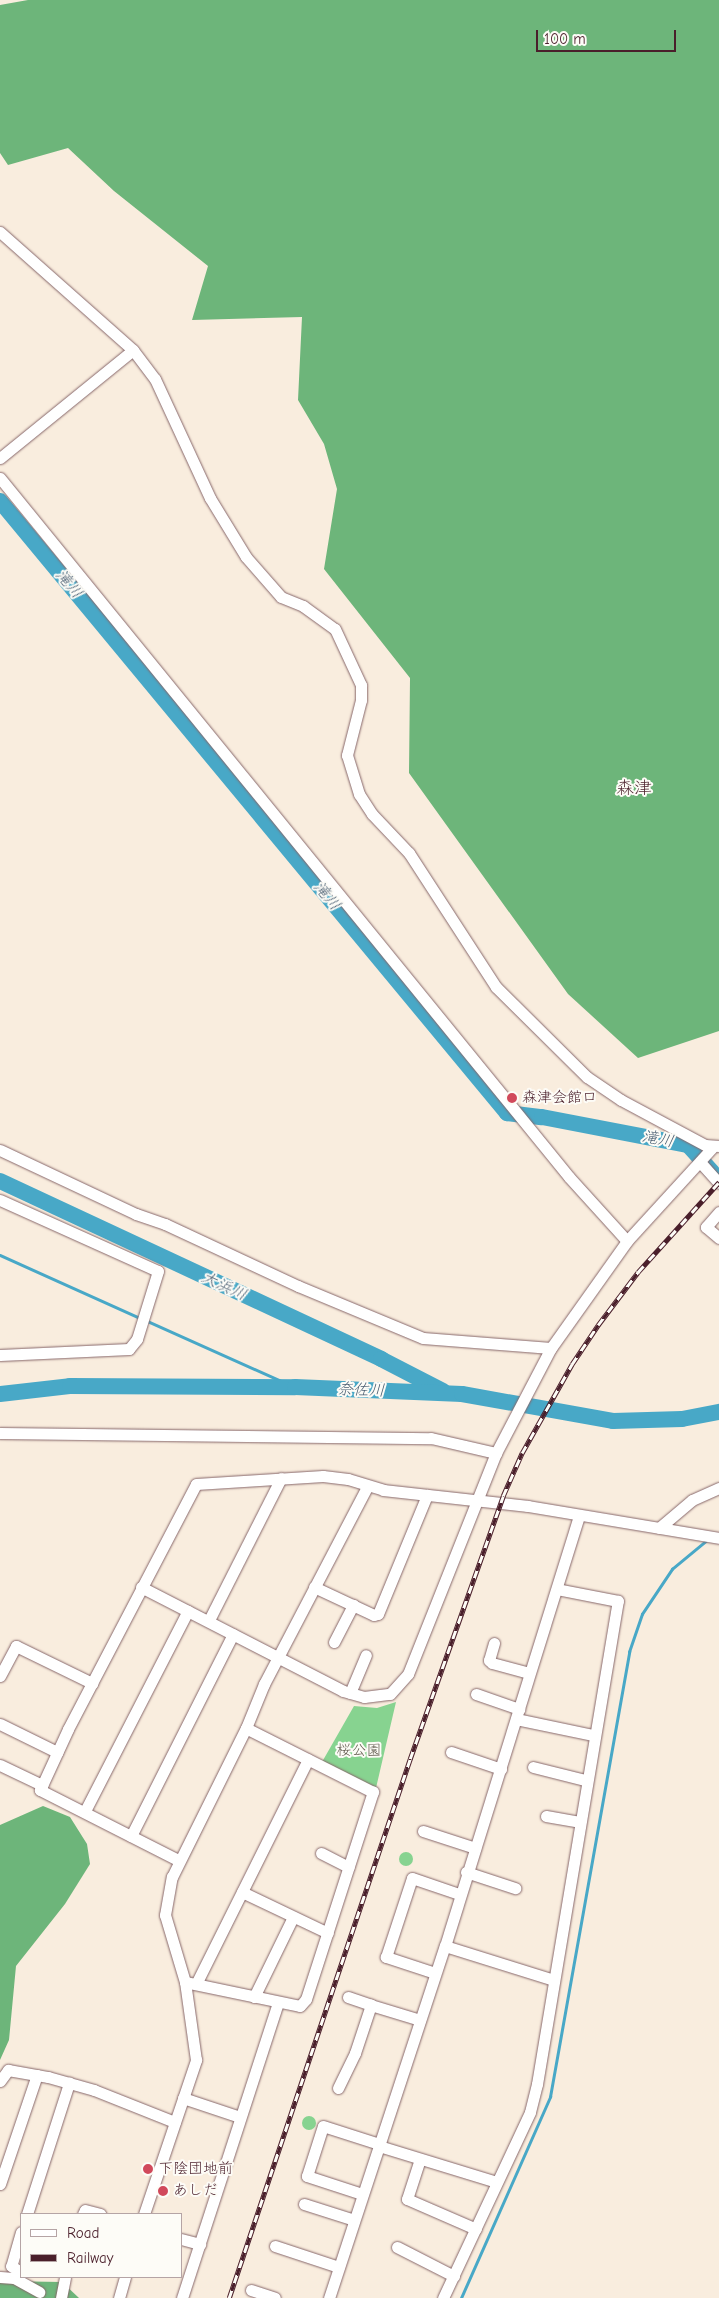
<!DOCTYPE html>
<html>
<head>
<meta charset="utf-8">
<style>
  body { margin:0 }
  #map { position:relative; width:719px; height:2298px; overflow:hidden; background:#f9edde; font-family:"Comic Neue","Klee One",sans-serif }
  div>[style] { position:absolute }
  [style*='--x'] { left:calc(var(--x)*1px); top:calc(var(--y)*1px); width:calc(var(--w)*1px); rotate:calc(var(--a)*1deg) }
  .green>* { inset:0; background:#87d390 }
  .round { border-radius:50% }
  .forest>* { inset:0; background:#6db57a }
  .stream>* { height:2.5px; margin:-1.25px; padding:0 1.25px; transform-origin:1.25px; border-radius:1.25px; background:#48a8c7 }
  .river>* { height:16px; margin:-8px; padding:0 8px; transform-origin:8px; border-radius:8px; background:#48a8c7 }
  .roads { filter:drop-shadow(0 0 1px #87676a) drop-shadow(0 0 1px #87676a) }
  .minor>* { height:11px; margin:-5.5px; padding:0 5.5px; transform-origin:5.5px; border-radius:5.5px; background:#fff }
  .rail>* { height:4.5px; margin-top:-2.25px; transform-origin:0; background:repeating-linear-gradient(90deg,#fdfcf7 0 8px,#4a1f2b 0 16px); box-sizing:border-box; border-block:1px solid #4a1f2b }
  .dots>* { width:14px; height:14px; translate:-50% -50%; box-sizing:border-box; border:2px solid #fdfcf7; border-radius:50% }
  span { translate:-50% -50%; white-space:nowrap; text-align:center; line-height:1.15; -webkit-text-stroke:4px #fdfcf7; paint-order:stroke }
  .poi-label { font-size:15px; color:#4a1f2b }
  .left { translate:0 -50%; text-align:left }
  .park-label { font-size:15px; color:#5c5549 }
  .water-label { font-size:16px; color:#495d71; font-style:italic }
  .quarter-label { font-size:18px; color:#4a1f2b }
  .legend { position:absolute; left:20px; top:2213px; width:162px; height:65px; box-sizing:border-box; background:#fdfcf7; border:1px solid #b5a4a5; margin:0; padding:6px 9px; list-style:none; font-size:15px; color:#4a1f2b }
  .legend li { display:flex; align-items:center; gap:10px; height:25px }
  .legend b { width:25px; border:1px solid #b5a4a5 }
  .scale { position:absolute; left:536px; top:30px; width:140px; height:22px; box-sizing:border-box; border:2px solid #4a1f2b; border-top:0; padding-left:6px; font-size:15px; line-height:18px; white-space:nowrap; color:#4a1f2b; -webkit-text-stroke:4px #fdfcf7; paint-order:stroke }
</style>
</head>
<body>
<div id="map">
  <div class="green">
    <div style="clip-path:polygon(396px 1702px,376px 1788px,322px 1762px,354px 1706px,377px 1708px)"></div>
    <div class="round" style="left:399px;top:1852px;width:14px;height:14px"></div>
    <div class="round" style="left:302px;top:2116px;width:14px;height:14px"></div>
  </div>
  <div class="forest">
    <div style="clip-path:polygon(28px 0,719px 0,719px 1031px,638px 1058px,568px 994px,409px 773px,410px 678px,324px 569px,337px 489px,324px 444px,298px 400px,302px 317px,192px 320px,208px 266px,114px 191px,68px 148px,8px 165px,0 153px,0 5px)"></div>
    <div style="clip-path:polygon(43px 1806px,70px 1817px,87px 1844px,90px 1864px,65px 1904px,16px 1966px,9px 2040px,0 2060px,0 1825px)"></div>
    <div style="clip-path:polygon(0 2281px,62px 2282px,79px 2298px,0 2298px)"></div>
  </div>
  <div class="stream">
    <div style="--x:0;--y:1255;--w:154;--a:24.2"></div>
    <div style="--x:145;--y:1320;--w:164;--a:24.1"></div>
    <div style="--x:461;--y:2298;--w:220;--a:-66.1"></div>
    <div style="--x:550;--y:2097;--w:452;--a:-79.9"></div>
    <div style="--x:629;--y:1652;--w:40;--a:-71.1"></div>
    <div style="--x:642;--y:1614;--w:54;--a:-56.3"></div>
    <div style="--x:672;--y:1569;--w:45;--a:-39.6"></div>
  </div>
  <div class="river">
    <div style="--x:0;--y:501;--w:795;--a:50.36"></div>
    <div style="--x:507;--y:1113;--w:35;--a:7"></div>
    <div style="--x:542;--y:1117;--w:149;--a:10.9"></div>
    <div style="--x:688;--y:1145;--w:36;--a:48"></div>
    <div style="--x:0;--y:1181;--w:421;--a:25"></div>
    <div style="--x:381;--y:1359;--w:70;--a:27.3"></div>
    <div style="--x:0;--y:1394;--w:70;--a:-6.5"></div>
    <div style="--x:70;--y:1386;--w:225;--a:0.3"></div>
    <div style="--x:295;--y:1387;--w:167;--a:2.4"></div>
    <div style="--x:462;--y:1394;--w:153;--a:10.1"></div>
    <div style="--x:613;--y:1421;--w:69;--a:-1.7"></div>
    <div style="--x:682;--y:1419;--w:38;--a:-11"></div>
  </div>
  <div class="roads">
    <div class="minor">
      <div style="--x:0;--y:232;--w:178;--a:41.6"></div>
      <div style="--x:133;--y:350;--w:36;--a:53"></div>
      <div style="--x:155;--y:379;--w:131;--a:65.2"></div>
      <div style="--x:210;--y:498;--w:69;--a:58.6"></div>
      <div style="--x:246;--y:557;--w:53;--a:48.8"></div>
      <div style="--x:281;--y:597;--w:24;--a:22"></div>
      <div style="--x:303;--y:606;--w:39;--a:36"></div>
      <div style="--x:335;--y:629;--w:62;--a:65.1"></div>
      <div style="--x:361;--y:685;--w:15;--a:90"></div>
      <div style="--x:361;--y:700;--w:57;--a:104.3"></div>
      <div style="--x:347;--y:755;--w:41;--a:72.9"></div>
      <div style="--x:359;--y:794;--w:24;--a:57"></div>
      <div style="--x:372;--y:814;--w:54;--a:46.5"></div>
      <div style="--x:409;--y:853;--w:160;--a:57"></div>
      <div style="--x:496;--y:987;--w:128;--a:44.7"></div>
      <div style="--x:587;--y:1077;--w:41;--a:34.1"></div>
      <div style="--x:621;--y:1100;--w:95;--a:28.2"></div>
      <div style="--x:705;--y:1145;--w:14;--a:4"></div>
      <div style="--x:0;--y:458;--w:171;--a:-39.1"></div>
      <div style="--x:0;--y:478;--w:901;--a:50.85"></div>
      <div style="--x:569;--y:1177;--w:86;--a:47.8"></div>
      <div style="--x:0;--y:1150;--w:150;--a:25.2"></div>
      <div style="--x:136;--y:1214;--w:31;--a:19"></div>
      <div style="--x:165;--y:1224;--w:147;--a:25"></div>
      <div style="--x:298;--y:1286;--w:135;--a:22.6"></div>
      <div style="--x:423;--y:1338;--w:128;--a:4.5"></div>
      <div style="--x:700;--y:1162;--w:28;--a:48"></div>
      <div style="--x:0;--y:1200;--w:173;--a:24.2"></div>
      <div style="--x:158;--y:1271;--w:71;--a:107.2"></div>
      <div style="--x:137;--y:1339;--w:13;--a:129"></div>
      <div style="--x:129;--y:1349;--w:129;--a:177.3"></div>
      <div style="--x:719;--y:1212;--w:20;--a:131"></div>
      <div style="--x:706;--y:1227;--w:17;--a:40"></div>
      <div style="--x:0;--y:1433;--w:431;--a:0.7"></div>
      <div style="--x:431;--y:1438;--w:67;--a:13"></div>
      <div style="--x:659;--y:1528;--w:43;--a:-40.3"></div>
      <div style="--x:692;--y:1500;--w:30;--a:-24"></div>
      <div style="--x:141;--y:1587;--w:227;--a:27.2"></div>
      <div style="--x:343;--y:1691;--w:22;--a:16"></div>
      <div style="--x:364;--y:1697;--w:26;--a:-7"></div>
      <div style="--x:390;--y:1694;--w:27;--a:-48"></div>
      <div style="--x:408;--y:1674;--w:238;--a:-68.3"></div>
      <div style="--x:496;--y:1453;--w:119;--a:-62.4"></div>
      <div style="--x:551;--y:1348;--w:131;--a:-54.6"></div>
      <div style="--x:627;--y:1241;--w:126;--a:-47.6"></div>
      <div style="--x:314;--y:1587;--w:66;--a:25"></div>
      <div style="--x:374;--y:1615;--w:4;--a:-14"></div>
      <div style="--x:378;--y:1614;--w:129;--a:-67.6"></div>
      <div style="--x:209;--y:1620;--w:159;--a:-63.1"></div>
      <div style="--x:334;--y:1642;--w:42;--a:-62.8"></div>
      <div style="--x:494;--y:1643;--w:18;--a:106"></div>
      <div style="--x:489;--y:1660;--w:4;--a:45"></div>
      <div style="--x:492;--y:1663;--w:38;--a:15"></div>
      <div style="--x:0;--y:1676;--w:34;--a:-62"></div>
      <div style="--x:16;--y:1646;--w:85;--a:26"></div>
      <div style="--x:350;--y:1693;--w:41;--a:-67.2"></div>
      <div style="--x:476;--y:1694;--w:46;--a:19.2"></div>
      <div style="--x:516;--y:1719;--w:79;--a:11.7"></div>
      <div style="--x:0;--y:1724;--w:64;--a:26.2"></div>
      <div style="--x:451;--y:1752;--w:53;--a:18.8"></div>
      <div style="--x:0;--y:1765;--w:47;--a:25.5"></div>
      <div style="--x:533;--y:1767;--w:54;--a:14"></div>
      <div style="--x:85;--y:1811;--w:225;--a:-62.8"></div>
      <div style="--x:546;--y:1816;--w:34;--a:10"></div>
      <div style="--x:423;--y:1831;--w:55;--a:18.1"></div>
      <div style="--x:131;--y:1836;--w:226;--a:-63.2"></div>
      <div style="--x:321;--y:1853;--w:31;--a:27"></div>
      <div style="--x:178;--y:1860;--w:155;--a:-153.1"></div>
      <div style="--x:40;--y:1790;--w:67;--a:-65.3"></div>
      <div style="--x:68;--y:1729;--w:276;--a:-62.4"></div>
      <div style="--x:196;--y:1484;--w:127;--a:-3.6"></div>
      <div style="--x:323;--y:1476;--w:25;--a:7"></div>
      <div style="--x:348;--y:1479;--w:37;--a:17"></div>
      <div style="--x:383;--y:1490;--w:146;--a:6.3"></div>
      <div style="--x:528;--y:1506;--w:194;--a:9.5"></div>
      <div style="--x:466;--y:1872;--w:52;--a:18.1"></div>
      <div style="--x:242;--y:1892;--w:95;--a:25.5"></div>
      <div style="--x:445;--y:1946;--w:114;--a:17.3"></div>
      <div style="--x:435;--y:1973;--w:52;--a:-161.9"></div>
      <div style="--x:386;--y:1957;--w:83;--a:-71.8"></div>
      <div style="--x:412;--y:1878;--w:50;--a:18.8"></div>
      <div style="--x:185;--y:1982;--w:117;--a:11.8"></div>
      <div style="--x:300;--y:2006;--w:9;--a:-49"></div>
      <div style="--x:306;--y:1999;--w:218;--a:-72.1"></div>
      <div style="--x:373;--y:1792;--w:142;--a:-153.3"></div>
      <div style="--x:196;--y:1984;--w:251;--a:-63.5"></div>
      <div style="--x:254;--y:1997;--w:89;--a:-64"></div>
      <div style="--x:348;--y:1997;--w:24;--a:19"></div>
      <div style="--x:0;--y:2081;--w:14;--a:-54"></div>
      <div style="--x:8;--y:2070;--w:41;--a:9.9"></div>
      <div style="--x:48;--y:2077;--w:48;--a:15.8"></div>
      <div style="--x:94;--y:2090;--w:87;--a:21.6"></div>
      <div style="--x:338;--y:2088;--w:39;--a:-64"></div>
      <div style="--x:355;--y:2053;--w:51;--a:-71.6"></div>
      <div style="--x:371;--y:2005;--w:51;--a:17"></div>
      <div style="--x:183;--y:2098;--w:60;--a:18.4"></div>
      <div style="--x:379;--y:2146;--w:123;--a:17"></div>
      <div style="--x:420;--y:2159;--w:42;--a:108"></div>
      <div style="--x:407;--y:2199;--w:75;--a:23.5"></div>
      <div style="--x:0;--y:2184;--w:115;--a:-71.3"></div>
      <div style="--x:362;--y:2194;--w:58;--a:-161.9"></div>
      <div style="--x:307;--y:2176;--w:52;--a:-72.3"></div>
      <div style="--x:323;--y:2126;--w:59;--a:17.8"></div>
      <div style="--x:304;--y:2204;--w:52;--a:17.7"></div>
      <div style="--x:27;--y:2214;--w:138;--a:-72.2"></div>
      <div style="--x:83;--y:2214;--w:4;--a:-63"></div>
      <div style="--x:85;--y:2210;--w:16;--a:15"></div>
      <div style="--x:144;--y:2214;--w:163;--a:-71.3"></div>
      <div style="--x:196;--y:2060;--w:79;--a:-98"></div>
      <div style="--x:185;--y:1982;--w:70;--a:-106.6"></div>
      <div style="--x:165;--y:1915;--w:39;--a:-80"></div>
      <div style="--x:172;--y:1877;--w:166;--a:-63.6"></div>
      <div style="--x:246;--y:1728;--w:48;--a:-67.8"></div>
      <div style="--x:264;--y:1684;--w:222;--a:-62.4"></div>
      <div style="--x:21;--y:2232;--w:35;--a:106"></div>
      <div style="--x:11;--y:2266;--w:12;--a:31"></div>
      <div style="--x:181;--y:2239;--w:20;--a:15"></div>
      <div style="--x:275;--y:2246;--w:67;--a:18.2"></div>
      <div style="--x:397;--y:2247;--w:64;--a:27"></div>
      <div style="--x:0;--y:2277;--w:14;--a:4"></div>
      <div style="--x:14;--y:2278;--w:29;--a:29"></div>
      <div style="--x:251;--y:2290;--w:25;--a:18"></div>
      <div style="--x:61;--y:2298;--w:21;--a:-79"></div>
      <div style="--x:119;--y:2298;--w:22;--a:-74"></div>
      <div style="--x:182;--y:2298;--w:311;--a:-72"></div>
      <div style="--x:329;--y:2298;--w:371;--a:-71.8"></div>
      <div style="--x:445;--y:1946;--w:450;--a:-72.7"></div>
      <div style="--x:443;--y:2298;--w:205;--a:-64.9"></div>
      <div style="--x:530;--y:2112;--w:29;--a:-76"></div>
      <div style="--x:537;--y:2084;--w:490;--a:-80.5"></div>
      <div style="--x:618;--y:1601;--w:62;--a:-168.9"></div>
    </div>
  </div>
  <div class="rail">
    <div style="--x:229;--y:2298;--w:569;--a:-71.44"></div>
    <div style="--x:410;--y:1759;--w:279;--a:-70.5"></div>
    <div style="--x:503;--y:1496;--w:47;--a:-66.2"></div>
    <div style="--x:522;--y:1453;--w:102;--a:-60.7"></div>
    <div style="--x:572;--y:1364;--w:47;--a:-56.3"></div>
    <div style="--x:598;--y:1325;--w:66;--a:-53"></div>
    <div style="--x:638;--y:1272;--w:121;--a:-48"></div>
  </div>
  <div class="dots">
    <div style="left:512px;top:1098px;background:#d1495b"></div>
    <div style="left:148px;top:2169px;background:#d1495b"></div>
    <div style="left:163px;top:2191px;background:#d1495b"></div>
  </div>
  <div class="poi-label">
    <span class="left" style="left:522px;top:1098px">森津会館口</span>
    <span class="left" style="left:158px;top:2169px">下陰団地前</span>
    <span class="left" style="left:173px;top:2191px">あしだ</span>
  </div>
  <div class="park-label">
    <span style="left:359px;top:1751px">桜公園</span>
  </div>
  <div class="water-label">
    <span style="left:69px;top:584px;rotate:50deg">滝川</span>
    <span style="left:327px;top:896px;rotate:50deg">滝川</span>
    <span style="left:658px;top:1139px;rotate:11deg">滝川</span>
    <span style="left:224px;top:1286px;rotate:25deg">大浜川</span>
    <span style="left:361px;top:1390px;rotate:2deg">奈佐川</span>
  </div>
  <div class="quarter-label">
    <span style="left:634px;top:789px">森津</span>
  </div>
  <ul class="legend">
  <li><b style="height:6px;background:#fff"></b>Road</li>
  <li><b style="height:6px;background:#4a1f2b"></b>Railway</li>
  </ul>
  <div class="scale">100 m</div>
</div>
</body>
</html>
